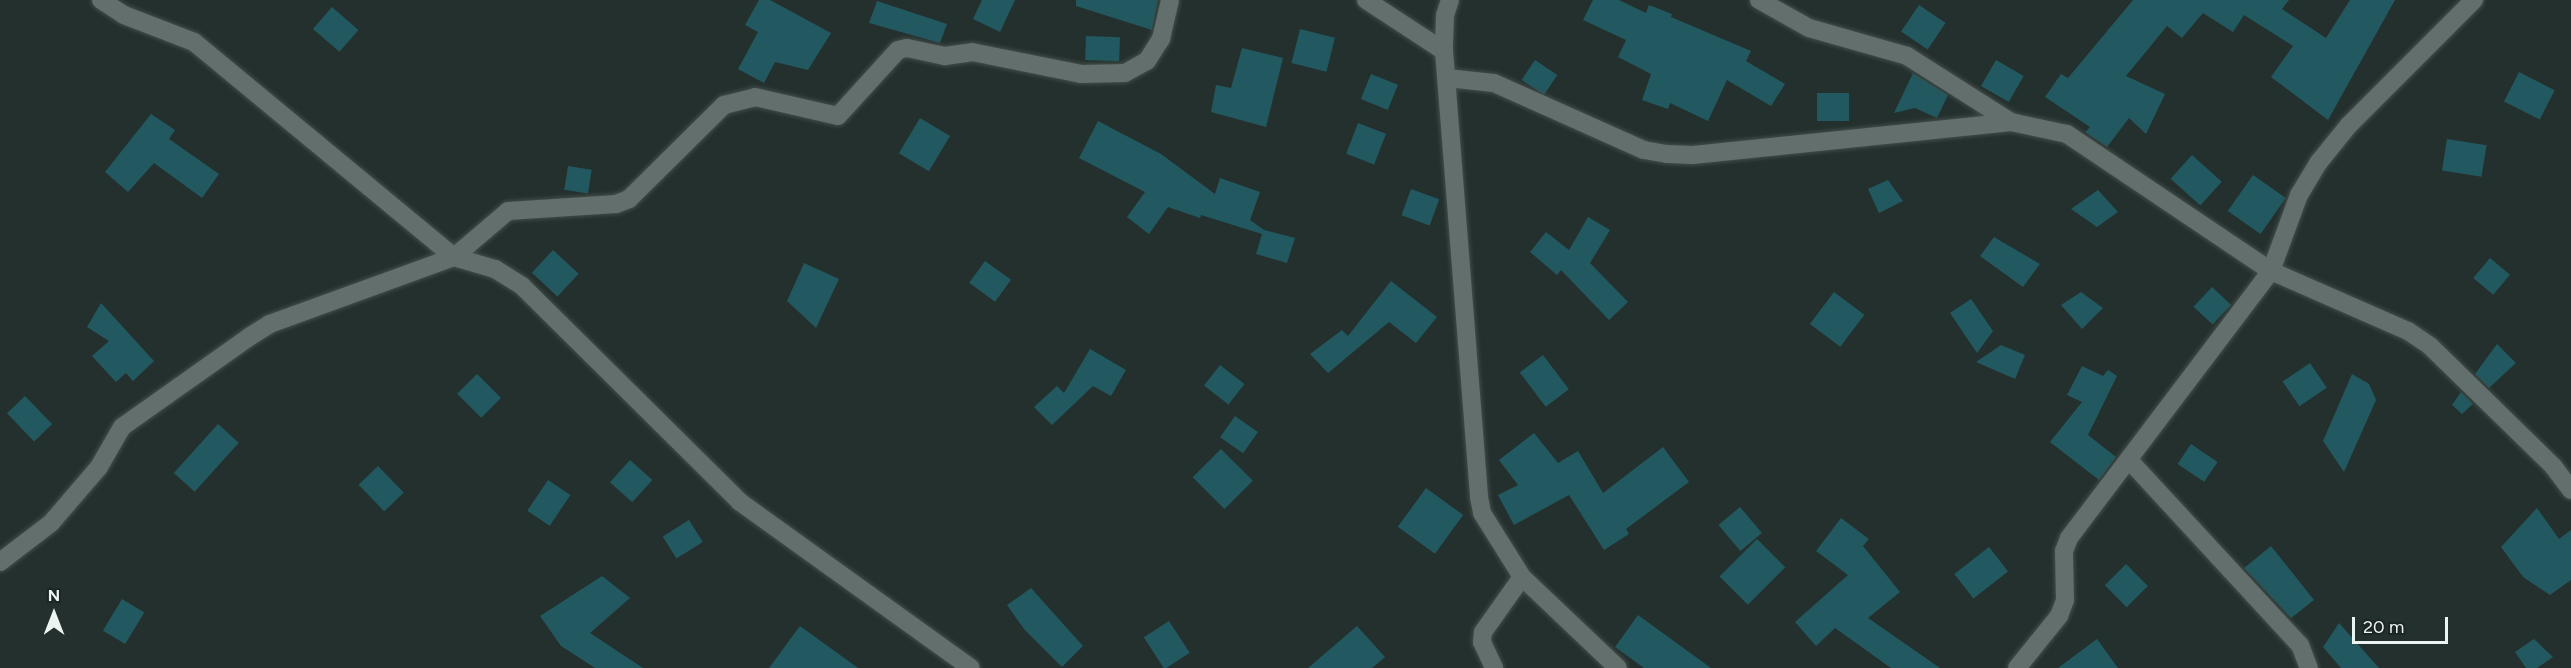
<!DOCTYPE html>
<html>
<head>
<meta charset="utf-8">
<style>
  body { margin:0 }
  #map { position:relative; width:2571px; height:668px; overflow:hidden; background:#24302d; font-family:Figtree,sans-serif }
  div>[style] { position:absolute }
  [style*='--x'] { left:calc(var(--x)*1px); top:calc(var(--y)*1px); width:calc(var(--w)*1px); rotate:calc(var(--a)*1deg) }
  .building>* { inset:0; background:#225960; transform-origin:0 0 }
  .roads { filter:drop-shadow(0 0 2px #434d4b) drop-shadow(0 0 2px #434d4b) }
  .street>* { height:18px; margin:-9px; padding:0 9px; transform-origin:9px; border-radius:9px; background:#626f6c }
  span { translate:-50% -50%; white-space:nowrap; text-align:center; line-height:1.15; -webkit-text-stroke:5px #1b2624; paint-order:stroke }
  .north { position:absolute; left:24px; top:584px; width:60px; height:60px; -webkit-text-stroke:4px #1b2624; paint-order:stroke; rotate:0deg; font-size:16px; font-weight:700; line-height:24px; text-align:center; color:#ecf4f2 }
  .north::after { content:''; display:block; margin:auto; width:21px; height:27px; background:#ecf4f2; clip-path:polygon(50% 0,100% 100%,50% 72%,0 100%) }
  .scale { position:absolute; left:2352px; top:617px; width:96px; height:27px; box-sizing:border-box; border:3px solid #ecf4f2; border-top:0; padding-left:8px; font-size:18px; line-height:21px; white-space:nowrap; color:#ecf4f2; -webkit-text-stroke:4px #1b2624; paint-order:stroke }
</style>
</head>
<body>
<div id="map">
  <div class="building">
    <div style="clip-path:polygon(759px 0,770px 0,831px 33px,808px 70px,775px 62px,764px 83px,738px 69px,758px 32px,745px 25px)"></div>
    <div style="clip-path:polygon(982px 0,1015px 0,1000px 32px,973px 19px)"></div>
    <div style="clip-path:polygon(1076px 0,1158px 0,1152px 30px,1076px 6px)"></div>
    <div style="clip-path:polygon(1593px 0,1619px 0,1646px 13px,1649px 5px,1672px 14px,1671px 17px,1751px 51px,1746px 61px,1785px 84px,1771px 106px,1727px 80px,1708px 121px,1670px 103px,1668px 109px,1642px 100px,1651px 74px,1618px 57px,1626px 40px,1583px 20px)"></div>
    <div style="clip-path:polygon(2133px 0,2289px 0,2282px 9px,2326px 38px,2350px 0,2395px 0,2328px 120px,2271px 77px,2293px 46px,2244px 15px,2233px 32px,2203px 13px,2182px 38px,2167px 26px,2126px 76px,2165px 94px,2146px 134px,2129px 118px,2107px 147px,2085px 132px,2090px 127px,2045px 97px,2061px 74px,2068px 78px)"></div>
    <div style="clip-path:polygon(877px 1px,947px 24px,940px 43px,869px 23px)"></div>
    <div style="left:1919px;top:5px;width:32px;height:32px;rotate:34deg"></div>
    <div style="left:332px;top:7px;width:35px;height:29px;rotate:41deg"></div>
    <div style="left:1300px;top:29px;width:36px;height:35px;rotate:14deg"></div>
    <div style="left:1086px;top:36px;width:34px;height:24px;rotate:2deg"></div>
    <div style="clip-path:polygon(1242px 48px,1283px 58px,1266px 127px,1211px 112px,1216px 85px,1231px 88px)"></div>
    <div style="left:1535px;top:60px;width:27px;height:24px;rotate:34deg"></div>
    <div style="left:1996px;top:60px;width:32px;height:30px;rotate:30deg"></div>
    <div style="left:2519px;top:72px;width:40px;height:33px;rotate:27deg"></div>
    <div style="clip-path:polygon(1913px 73px,1948px 95px,1937px 118px,1915px 108px,1894px 113px)"></div>
    <div style="left:1371px;top:74px;width:29px;height:27px;rotate:22deg"></div>
    <div style="left:1817px;top:93px;width:32px;height:28px"></div>
    <div style="clip-path:polygon(151px 114px,175px 130px,169px 139px,219px 174px,202px 198px,154px 163px,128px 192px,105px 172px)"></div>
    <div style="left:920px;top:118px;width:35px;height:41px;rotate:31deg"></div>
    <div style="clip-path:polygon(1098px 121px,1161px 154px,1215px 194px,1220px 178px,1260px 192px,1250px 220px,1264px 230px,1295px 238px,1287px 263px,1256px 254px,1262px 234px,1201px 215px,1200px 218px,1168px 207px,1149px 234px,1127px 217px,1145px 192px,1079px 158px)"></div>
    <div style="left:1358px;top:123px;width:30px;height:33px;rotate:21deg"></div>
    <div style="left:2447px;top:139px;width:40px;height:32px;rotate:9deg"></div>
    <div style="left:2192px;top:155px;width:40px;height:32px;rotate:42deg"></div>
    <div style="left:568px;top:166px;width:24px;height:24px;rotate:9deg"></div>
    <div style="left:2253px;top:175px;width:40px;height:44px;rotate:35deg"></div>
    <div style="clip-path:polygon(1888px 180px,1903px 201px,1879px 213px,1868px 189px)"></div>
    <div style="left:1411px;top:189px;width:30px;height:28px;rotate:20deg"></div>
    <div style="clip-path:polygon(2098px 190px,2118px 212px,2097px 227px,2071px 209px)"></div>
    <div style="clip-path:polygon(1588px 217px,1610px 230px,1590px 263px,1628px 302px,1609px 320px,1561px 270px,1557px 275px,1530px 252px,1546px 232px,1569px 250px)"></div>
    <div style="clip-path:polygon(1994px 237px,2040px 264px,2023px 287px,1980px 256px)"></div>
    <div style="left:553px;top:250px;width:35px;height:31px;rotate:43deg"></div>
    <div style="left:2490px;top:258px;width:26px;height:26px;rotate:40deg"></div>
    <div style="left:985px;top:261px;width:32px;height:27px;rotate:36deg"></div>
    <div style="clip-path:polygon(804px 263px,839px 279px,816px 328px,787px 301px)"></div>
    <div style="clip-path:polygon(1391px 281px,1437px 317px,1416px 343px,1389px 322px,1328px 373px,1310px 354px,1342px 330px,1348px 336px)"></div>
    <div style="left:2212px;top:287px;width:26px;height:27px;rotate:43deg"></div>
    <div style="left:1834px;top:292px;width:38px;height:40px;rotate:37deg"></div>
    <div style="clip-path:polygon(2081px 292px,2103px 308px,2082px 329px,2061px 305px)"></div>
    <div style="clip-path:polygon(1971px 299px,1993px 331px,1977px 353px,1950px 313px)"></div>
    <div style="clip-path:polygon(101px 303px,154px 361px,133px 381px,126px 373px,116px 382px,92px 356px,109px 341px,87px 327px)"></div>
    <div style="clip-path:polygon(2497px 344px,2516px 363px,2489px 388px,2475px 374px)"></div>
    <div style="clip-path:polygon(2001px 345px,2025px 355px,2015px 379px,1976px 362px)"></div>
    <div style="clip-path:polygon(1090px 349px,1126px 370px,1111px 396px,1093px 386px,1052px 425px,1034px 407px,1057px 386px,1064px 393px)"></div>
    <div style="left:1543px;top:355px;width:43px;height:29px;rotate:53deg"></div>
    <div style="left:2310px;top:363px;width:30px;height:33px;rotate:56deg"></div>
    <div style="left:1220px;top:365px;width:31px;height:26px;rotate:38deg"></div>
    <div style="clip-path:polygon(2082px 366px,2103px 376px,2108px 370px,2117px 376px,2088px 435px,2116px 457px,2099px 480px,2050px 442px,2082px 402px,2067px 395px)"></div>
    <div style="left:477px;top:374px;width:34px;height:28px;rotate:45deg"></div>
    <div style="clip-path:polygon(2352px 374px,2369px 384px,2376px 400px,2344px 472px,2323px 441px)"></div>
    <div style="clip-path:polygon(2461px 392px,2473px 404px,2462px 414px,2452px 405px)"></div>
    <div style="left:25px;top:396px;width:39px;height:25px;rotate:46deg"></div>
    <div style="left:1235px;top:416px;width:28px;height:26px;rotate:35deg"></div>
    <div style="left:218px;top:424px;width:28px;height:66px;rotate:42deg"></div>
    <div style="clip-path:polygon(1534px 433px,1558px 463px,1578px 451px,1603px 493px,1663px 447px,1689px 482px,1626px 529px,1629px 534px,1604px 550px,1569px 495px,1514px 525px,1498px 495px,1518px 485px,1499px 460px)"></div>
    <div style="left:2191px;top:444px;width:32px;height:24px;rotate:34deg"></div>
    <div style="left:1221px;top:449px;width:45px;height:40px;rotate:45deg"></div>
    <div style="left:630px;top:460px;width:30px;height:30px;rotate:42deg"></div>
    <div style="left:378px;top:466px;width:37px;height:27px;rotate:46deg"></div>
    <div style="left:548px;top:480px;width:27px;height:37px;rotate:34deg"></div>
    <div style="left:1426px;top:488px;width:46px;height:48px;rotate:36deg"></div>
    <div style="left:1740px;top:507px;width:34px;height:28px;rotate:50deg"></div>
    <div style="clip-path:polygon(2537px 508px,2559px 539px,2571px 530px,2571px 580px,2550px 595px,2523px 577px,2501px 547px)"></div>
    <div style="clip-path:polygon(1841px 518px,1869px 539px,1863px 546px,1900px 592px,1868px 618px,1940px 668px,1891px 668px,1835px 628px,1816px 646px,1795px 622px,1848px 575px,1816px 551px)"></div>
    <div style="left:689px;top:520px;width:26px;height:31px;rotate:58deg"></div>
    <div style="left:1757px;top:539px;width:40px;height:53px;rotate:45deg"></div>
    <div style="clip-path:polygon(2271px 546px,2314px 600px,2291px 618px,2244px 568px)"></div>
    <div style="left:1989px;top:547px;width:31px;height:44px;rotate:52deg"></div>
    <div style="left:2126px;top:564px;width:31px;height:30px;rotate:45deg"></div>
    <div style="clip-path:polygon(602px 576px,630px 598px,590px 633px,643px 668px,595px 668px,561px 646px,540px 616px)"></div>
    <div style="clip-path:polygon(1031px 588px,1083px 646px,1062px 667px,1024px 629px,1007px 605px)"></div>
    <div style="left:122px;top:599px;width:26px;height:37px;rotate:31deg"></div>
    <div style="clip-path:polygon(1638px 615px,1711px 668px,1644px 668px,1615px 647px)"></div>
    <div style="left:1169px;top:621px;width:38px;height:30px;rotate:57deg"></div>
    <div style="clip-path:polygon(2339px 623px,2379px 668px,2341px 668px,2323px 647px)"></div>
    <div style="clip-path:polygon(800px 626px,858px 668px,769px 668px)"></div>
    <div style="clip-path:polygon(1357px 626px,1385px 657px,1372px 668px,1308px 668px)"></div>
    <div style="clip-path:polygon(2097px 639px,2118px 668px,2058px 668px)"></div>
    <div style="clip-path:polygon(2534px 639px,2553px 657px,2537px 668px,2526px 668px,2515px 652px)"></div>
  </div>
  <div class="roads">
    <div class="street">
      <div style="--x:101;--y:0;--w:27;--a:33"></div>
      <div style="--x:124;--y:15;--w:75;--a:21.1"></div>
      <div style="--x:194;--y:42;--w:337;--a:39.6"></div>
      <div style="--x:454;--y:257;--w:43;--a:16.3"></div>
      <div style="--x:495;--y:269;--w:32;--a:32"></div>
      <div style="--x:522;--y:286;--w:307;--a:44.7"></div>
      <div style="--x:740;--y:502;--w:284;--a:35.7"></div>
      <div style="--x:1366;--y:0;--w:93;--a:33.2"></div>
      <div style="--x:1450;--y:0;--w:16;--a:108"></div>
      <div style="--x:1445;--y:15;--w:36;--a:92"></div>
      <div style="--x:1444;--y:51;--w:447;--a:85.5"></div>
      <div style="--x:1479;--y:497;--w:16;--a:79"></div>
      <div style="--x:1482;--y:513;--w:75;--a:58"></div>
      <div style="--x:1522;--y:577;--w:67;--a:125.3"></div>
      <div style="--x:1483;--y:632;--w:10;--a:96"></div>
      <div style="--x:1482;--y:642;--w:29;--a:65"></div>
      <div style="--x:1759;--y:0;--w:57;--a:29.2"></div>
      <div style="--x:1809;--y:28;--w:102;--a:15.9"></div>
      <div style="--x:1907;--y:56;--w:123;--a:32.4"></div>
      <div style="--x:1447;--y:78;--w:47;--a:6.1"></div>
      <div style="--x:1494;--y:83;--w:164;--a:24.1"></div>
      <div style="--x:1644;--y:150;--w:23;--a:10"></div>
      <div style="--x:1667;--y:154;--w:26;--a:2"></div>
      <div style="--x:1693;--y:155;--w:320;--a:-5.9"></div>
      <div style="--x:2011;--y:122;--w:57;--a:12.1"></div>
      <div style="--x:2067;--y:134;--w:246;--a:33.9"></div>
      <div style="--x:2271;--y:271;--w:150;--a:23.7"></div>
      <div style="--x:2408;--y:331;--w:27;--a:34"></div>
      <div style="--x:2430;--y:346;--w:172;--a:44.3"></div>
      <div style="--x:2553;--y:466;--w:30;--a:53"></div>
      <div style="--x:2129;--y:460;--w:252;--a:47.3"></div>
      <div style="--x:2300;--y:645;--w:25;--a:69"></div>
      <div style="--x:0;--y:562;--w:64;--a:-37.4"></div>
      <div style="--x:51;--y:523;--w:74;--a:-49.4"></div>
      <div style="--x:99;--y:467;--w:46;--a:-60.1"></div>
      <div style="--x:122;--y:427;--w:156;--a:-35.3"></div>
      <div style="--x:249;--y:337;--w:25;--a:-32"></div>
      <div style="--x:270;--y:324;--w:196;--a:-20"></div>
      <div style="--x:454;--y:257;--w:71;--a:-40.4"></div>
      <div style="--x:508;--y:211;--w:108;--a:-3.7"></div>
      <div style="--x:616;--y:204;--w:14;--a:-21"></div>
      <div style="--x:629;--y:199;--w:134;--a:-44.7"></div>
      <div style="--x:724;--y:105;--w:32;--a:-14"></div>
      <div style="--x:755;--y:97;--w:85;--a:12.9"></div>
      <div style="--x:838;--y:116;--w:89;--a:-47.7"></div>
      <div style="--x:898;--y:50;--w:9;--a:-13"></div>
      <div style="--x:907;--y:48;--w:39;--a:12"></div>
      <div style="--x:945;--y:56;--w:27;--a:-8"></div>
      <div style="--x:972;--y:52;--w:111;--a:11.4"></div>
      <div style="--x:1081;--y:74;--w:44;--a:-1.3"></div>
      <div style="--x:1125;--y:73;--w:25;--a:-29"></div>
      <div style="--x:1147;--y:61;--w:26;--a:-58"></div>
      <div style="--x:1161;--y:39;--w:40;--a:-77"></div>
      <div style="--x:1522;--y:577;--w:132;--a:43.5"></div>
      <div style="--x:2017;--y:668;--w:67;--a:-51.1"></div>
      <div style="--x:2059;--y:616;--w:17;--a:-69"></div>
      <div style="--x:2065;--y:600;--w:49;--a:-91.2"></div>
      <div style="--x:2064;--y:551;--w:14;--a:-69"></div>
      <div style="--x:2069;--y:538;--w:335;--a:-52.9"></div>
      <div style="--x:2271;--y:271;--w:81;--a:-69.8"></div>
      <div style="--x:2299;--y:195;--w:39;--a:-59"></div>
      <div style="--x:2319;--y:162;--w:48;--a:-51"></div>
      <div style="--x:2349;--y:125;--w:177;--a:-45"></div>
    </div>
  </div>
  <div class="north">N</div>
  <div class="scale">20 m</div>
</div>
</body>
</html>
